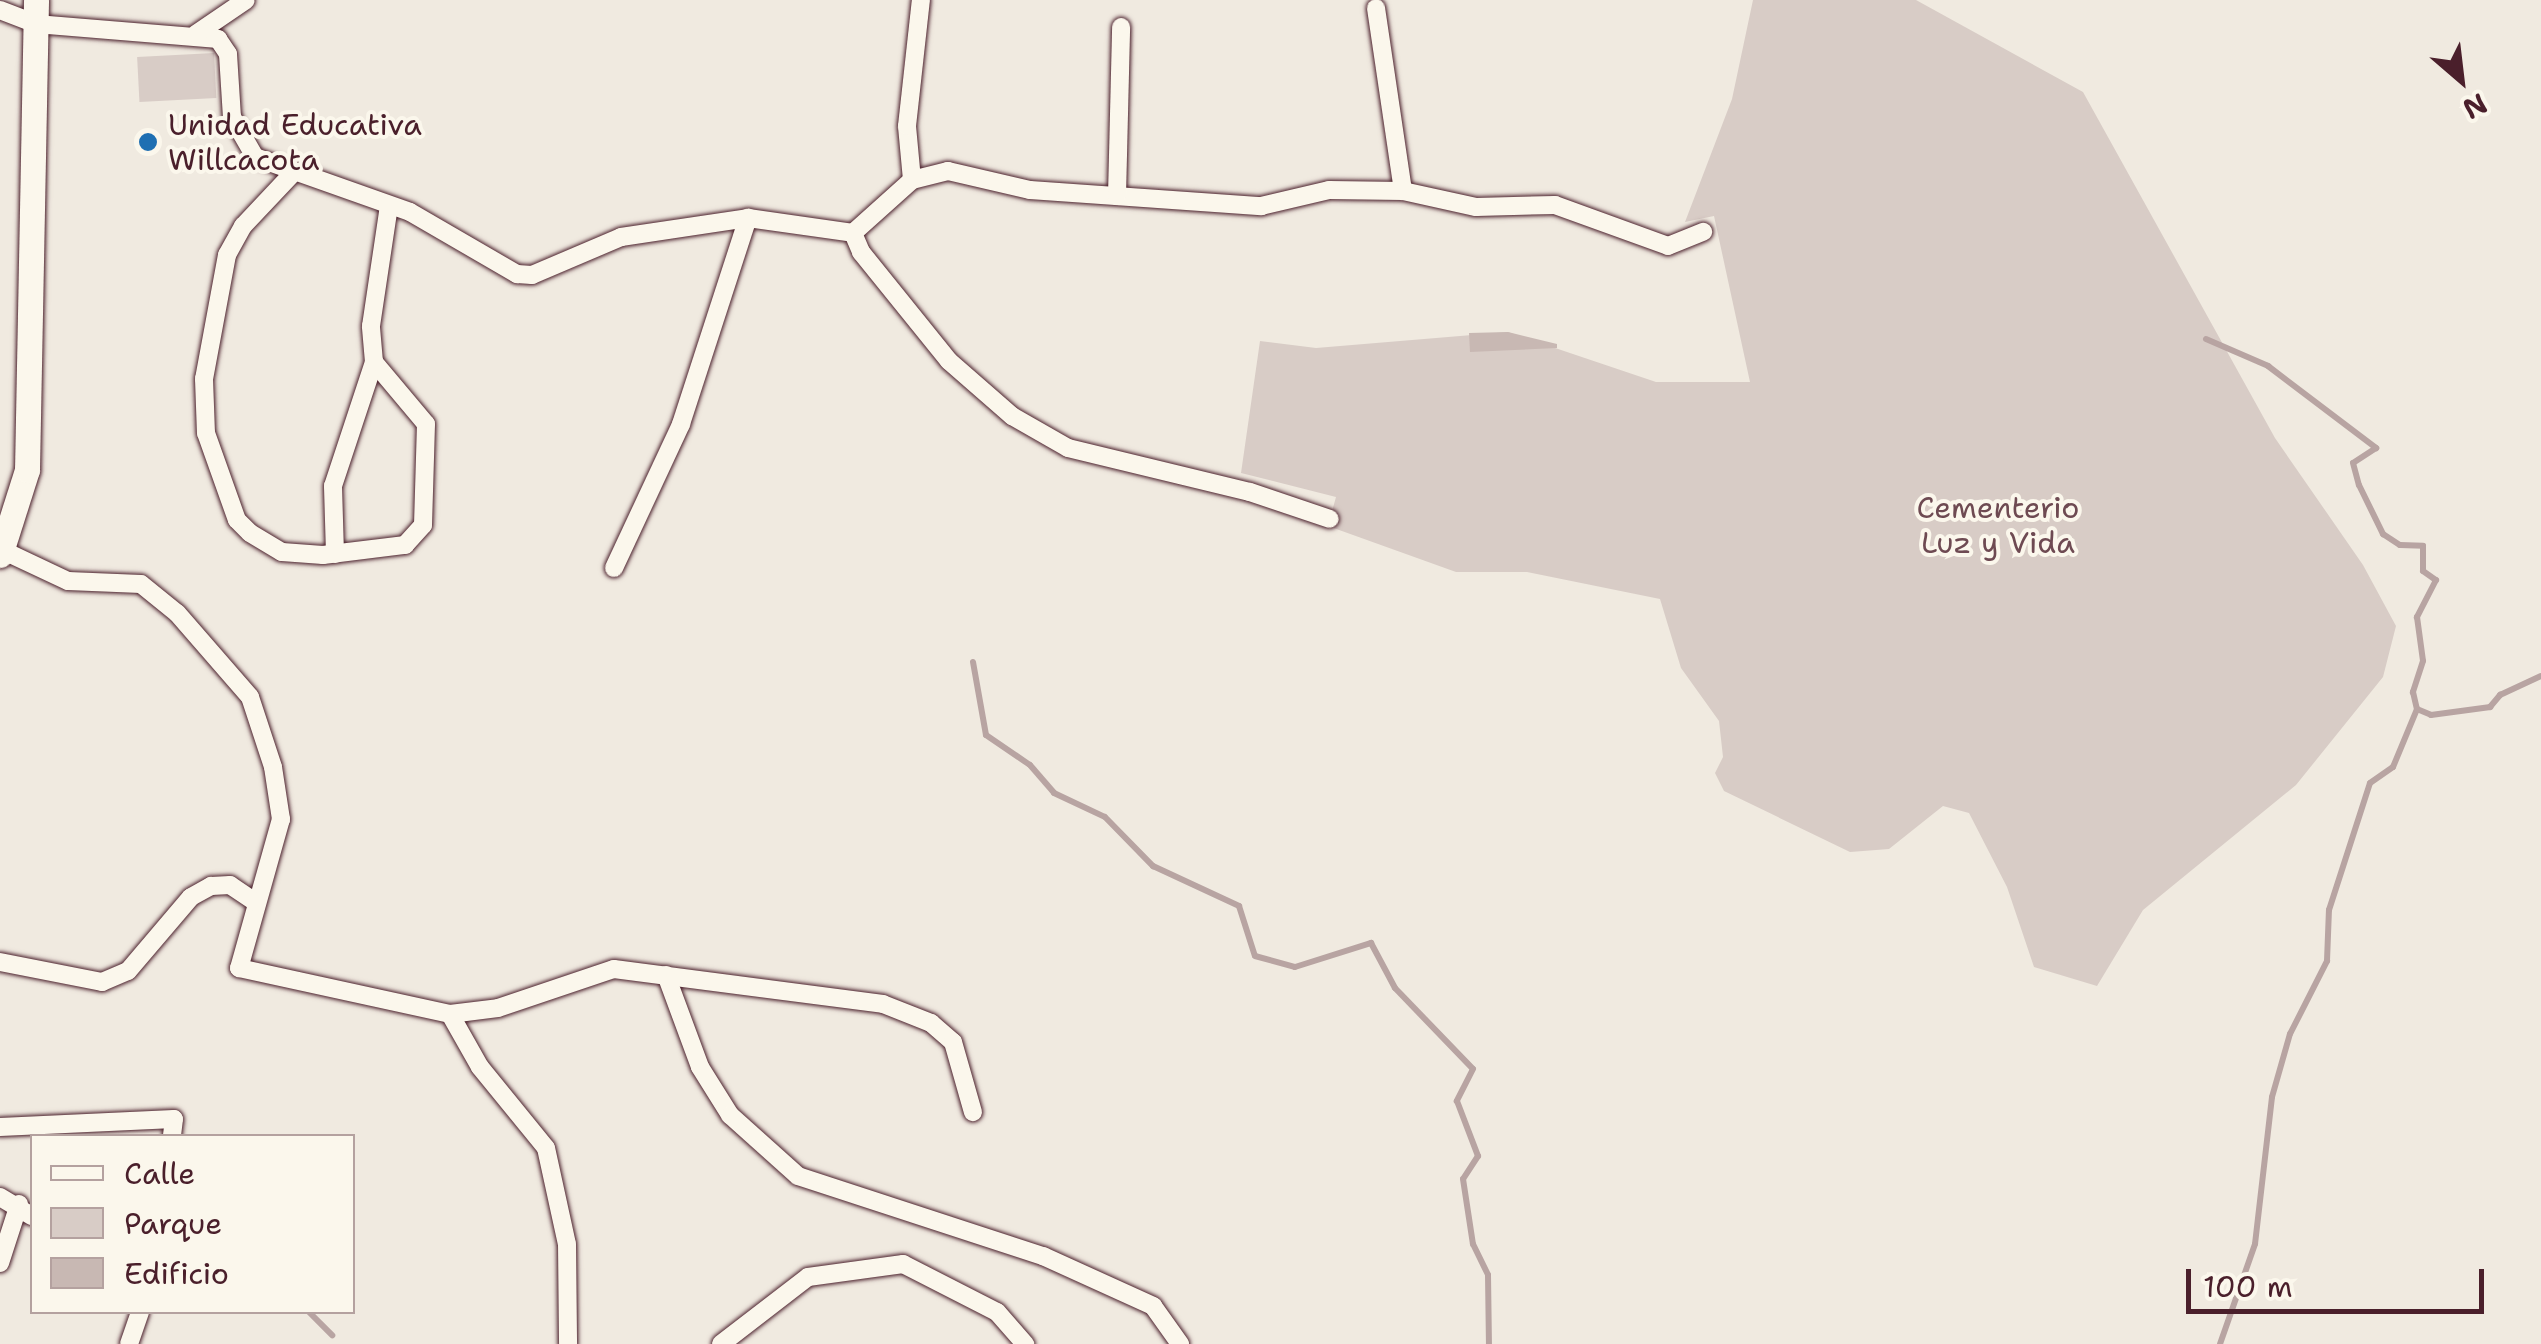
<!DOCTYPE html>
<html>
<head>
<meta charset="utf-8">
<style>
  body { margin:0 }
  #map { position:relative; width:2541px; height:1344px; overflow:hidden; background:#f0eae0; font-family:"Shantell Sans",sans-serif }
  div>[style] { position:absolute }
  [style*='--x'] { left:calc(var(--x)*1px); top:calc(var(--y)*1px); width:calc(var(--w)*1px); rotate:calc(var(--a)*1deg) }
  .green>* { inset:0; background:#d8ccc6; transform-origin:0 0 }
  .stream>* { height:6px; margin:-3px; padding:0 3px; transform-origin:3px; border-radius:3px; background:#b8a4a2 }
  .building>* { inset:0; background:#c8b8b3 }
  .roads { filter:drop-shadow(0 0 2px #4a1f2b) drop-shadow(0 0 2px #4a1f2b) }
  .minor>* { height:18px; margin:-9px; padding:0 9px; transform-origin:9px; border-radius:9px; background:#fbf7ec }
  .primary>* { height:25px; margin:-12.5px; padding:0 12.5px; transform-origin:12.5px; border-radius:12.5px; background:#fbf7ec }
  .dots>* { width:28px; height:28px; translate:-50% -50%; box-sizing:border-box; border:5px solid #fbf7ec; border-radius:50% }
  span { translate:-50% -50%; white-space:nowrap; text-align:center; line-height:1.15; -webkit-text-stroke:8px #fbf7ec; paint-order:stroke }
  .poi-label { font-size:30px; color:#4a1f2b }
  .left { translate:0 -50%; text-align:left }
  .park-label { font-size:30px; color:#6e4a52 }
  .legend { position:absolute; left:30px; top:1134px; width:325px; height:180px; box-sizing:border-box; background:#fbf7ec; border:2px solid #b4a19f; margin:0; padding:12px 18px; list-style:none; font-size:30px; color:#4a1f2b }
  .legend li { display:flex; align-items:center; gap:20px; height:50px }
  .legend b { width:50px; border:2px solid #b4a19f }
  .north { position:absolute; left:2411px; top:30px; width:100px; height:100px; -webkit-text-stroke:8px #fbf7ec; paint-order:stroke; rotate:152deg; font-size:28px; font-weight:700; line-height:40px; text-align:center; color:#4a1f2b }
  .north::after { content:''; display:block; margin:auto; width:35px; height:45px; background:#4a1f2b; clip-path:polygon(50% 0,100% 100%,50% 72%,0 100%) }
  .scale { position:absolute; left:2186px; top:1269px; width:298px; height:45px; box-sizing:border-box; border:5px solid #4a1f2b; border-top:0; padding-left:12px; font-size:30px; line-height:35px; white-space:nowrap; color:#4a1f2b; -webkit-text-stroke:8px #fbf7ec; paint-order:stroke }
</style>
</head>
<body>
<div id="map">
  <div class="green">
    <div style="clip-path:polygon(1753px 0,1916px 0,2083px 92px,2275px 438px,2363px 565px,2396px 626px,2383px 677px,2296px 785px,2143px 910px,2097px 986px,2034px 967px,2007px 887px,1969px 813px,1943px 806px,1889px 849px,1850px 852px,1724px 791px,1715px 773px,1723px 757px,1719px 721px,1681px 668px,1660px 599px,1527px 572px,1456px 572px,1328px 526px,1336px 497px,1241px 473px,1260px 341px,1316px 348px,1508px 332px,1656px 382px,1750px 382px,1714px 216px,1685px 222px,1732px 99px)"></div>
    <div style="left:214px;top:53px;width:45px;height:77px;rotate:87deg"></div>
  </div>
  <div class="stream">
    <div style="--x:2206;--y:339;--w:68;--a:23.5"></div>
    <div style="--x:2268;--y:366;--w:136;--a:37.2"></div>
    <div style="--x:2376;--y:448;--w:27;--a:147"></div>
    <div style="--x:2353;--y:463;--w:23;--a:75"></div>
    <div style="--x:2359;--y:485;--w:55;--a:63.9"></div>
    <div style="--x:2383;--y:534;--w:20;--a:33"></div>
    <div style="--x:2400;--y:545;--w:23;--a:2"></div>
    <div style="--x:2423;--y:546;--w:25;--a:90"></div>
    <div style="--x:2423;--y:571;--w:16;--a:35"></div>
    <div style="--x:2436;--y:580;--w:42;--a:117.2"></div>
    <div style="--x:2417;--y:617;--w:44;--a:82.2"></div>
    <div style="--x:2423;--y:661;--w:33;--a:108"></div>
    <div style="--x:2413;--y:692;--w:17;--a:77"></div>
    <div style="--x:973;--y:662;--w:74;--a:79.9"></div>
    <div style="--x:986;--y:735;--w:53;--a:34.3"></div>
    <div style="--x:1030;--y:765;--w:37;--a:49"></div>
    <div style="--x:1054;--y:793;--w:56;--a:25.2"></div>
    <div style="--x:1105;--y:817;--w:69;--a:45.6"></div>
    <div style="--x:1153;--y:866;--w:95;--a:24.9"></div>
    <div style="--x:1239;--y:906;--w:52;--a:72.3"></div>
    <div style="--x:1255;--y:956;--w:41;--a:15.4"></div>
    <div style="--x:1295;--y:967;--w:80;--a:-17.5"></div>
    <div style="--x:1371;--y:943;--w:51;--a:61.9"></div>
    <div style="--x:1395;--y:988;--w:112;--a:46.1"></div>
    <div style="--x:1473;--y:1069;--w:36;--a:117"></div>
    <div style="--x:1457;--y:1101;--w:59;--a:69.1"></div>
    <div style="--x:1478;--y:1156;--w:27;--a:123"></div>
    <div style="--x:1463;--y:1179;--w:66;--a:81.3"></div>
    <div style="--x:1473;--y:1244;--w:34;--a:64"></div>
    <div style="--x:1488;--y:1275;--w:69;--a:89.2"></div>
    <div style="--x:309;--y:1312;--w:33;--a:45"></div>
    <div style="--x:2220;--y:1344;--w:106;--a:-70.7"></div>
    <div style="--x:2255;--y:1244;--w:148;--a:-83.4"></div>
    <div style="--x:2272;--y:1097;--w:66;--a:-74.1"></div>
    <div style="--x:2290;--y:1034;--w:82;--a:-63.1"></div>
    <div style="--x:2327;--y:961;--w:51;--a:-87.8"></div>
    <div style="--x:2329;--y:910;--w:133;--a:-72.1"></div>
    <div style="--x:2370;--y:783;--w:28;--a:-35"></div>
    <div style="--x:2393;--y:767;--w:63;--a:-67.5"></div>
    <div style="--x:2417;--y:709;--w:15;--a:23"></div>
    <div style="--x:2431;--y:715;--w:60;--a:-7.7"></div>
    <div style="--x:2490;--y:707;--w:16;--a:-50"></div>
    <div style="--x:2500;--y:695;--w:45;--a:-24.9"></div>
  </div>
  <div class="building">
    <div style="clip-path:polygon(1508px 332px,1557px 344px,1557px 348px,1470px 352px,1469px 333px)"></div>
  </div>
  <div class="roads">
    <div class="minor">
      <div style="--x:1376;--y:8;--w:185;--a:81.6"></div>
      <div style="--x:0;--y:10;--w:39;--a:21"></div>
      <div style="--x:36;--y:24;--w:183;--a:4.7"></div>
      <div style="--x:218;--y:39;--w:18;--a:56"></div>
      <div style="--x:228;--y:54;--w:63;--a:86.4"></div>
      <div style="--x:232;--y:117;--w:46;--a:60.1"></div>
      <div style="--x:255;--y:157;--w:164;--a:19.5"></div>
      <div style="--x:410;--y:212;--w:124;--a:30.1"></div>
      <div style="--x:517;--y:274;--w:15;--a:4"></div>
      <div style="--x:532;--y:275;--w:97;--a:-23.1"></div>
      <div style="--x:621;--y:237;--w:128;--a:-8.5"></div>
      <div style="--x:748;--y:218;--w:106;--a:8.1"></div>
      <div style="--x:853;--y:233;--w:79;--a:-41.9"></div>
      <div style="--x:912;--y:180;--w:37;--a:-14"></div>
      <div style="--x:948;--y:171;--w:84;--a:13"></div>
      <div style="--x:1030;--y:190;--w:232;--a:4"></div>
      <div style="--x:1261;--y:206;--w:70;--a:-13.2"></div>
      <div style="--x:1329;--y:190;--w:74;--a:0.8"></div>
      <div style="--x:1403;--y:191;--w:75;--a:12.4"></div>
      <div style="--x:1476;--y:207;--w:79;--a:-1.5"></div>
      <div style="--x:1555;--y:205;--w:120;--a:19.9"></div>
      <div style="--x:1668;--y:246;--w:38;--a:-22"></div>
      <div style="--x:196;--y:34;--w:60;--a:-34.2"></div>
      <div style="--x:293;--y:173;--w:73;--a:133.3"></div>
      <div style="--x:243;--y:226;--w:33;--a:119"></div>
      <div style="--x:227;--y:255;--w:126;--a:100.5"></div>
      <div style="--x:204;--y:379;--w:54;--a:87.9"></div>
      <div style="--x:206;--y:433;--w:92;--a:70.4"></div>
      <div style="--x:237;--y:520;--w:18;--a:45"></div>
      <div style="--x:250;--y:533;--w:37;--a:31"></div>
      <div style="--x:282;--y:552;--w:41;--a:4.2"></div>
      <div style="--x:323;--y:555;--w:83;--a:-7"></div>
      <div style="--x:405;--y:545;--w:27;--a:-48"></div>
      <div style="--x:423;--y:525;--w:101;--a:-88.3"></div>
      <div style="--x:426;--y:424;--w:81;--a:-130"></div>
      <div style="--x:912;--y:180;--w:54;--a:-95.3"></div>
      <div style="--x:907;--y:126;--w:127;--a:-83.7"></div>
      <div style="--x:1117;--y:196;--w:169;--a:-88.6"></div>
      <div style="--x:853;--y:233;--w:21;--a:67"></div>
      <div style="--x:861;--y:252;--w:140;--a:51.1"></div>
      <div style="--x:949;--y:361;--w:84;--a:41.1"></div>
      <div style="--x:1012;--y:416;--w:64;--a:29.7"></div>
      <div style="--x:1068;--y:448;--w:187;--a:13.6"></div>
      <div style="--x:1250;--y:492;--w:84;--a:18.6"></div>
      <div style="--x:2;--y:550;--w:73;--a:25.2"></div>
      <div style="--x:68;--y:581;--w:73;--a:2.4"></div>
      <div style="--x:141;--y:584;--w:46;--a:38.9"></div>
      <div style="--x:177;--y:613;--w:111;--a:49"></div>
      <div style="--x:250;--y:697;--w:74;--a:71.8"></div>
      <div style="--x:273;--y:767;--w:53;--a:81.3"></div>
      <div style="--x:281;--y:819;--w:155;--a:105.7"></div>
      <div style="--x:239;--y:968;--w:216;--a:12.3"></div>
      <div style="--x:450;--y:1014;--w:48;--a:-7.1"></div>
      <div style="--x:498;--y:1008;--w:122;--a:-18.6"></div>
      <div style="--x:614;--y:969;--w:271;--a:7.4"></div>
      <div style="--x:883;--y:1004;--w:52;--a:21.6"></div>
      <div style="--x:931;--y:1023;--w:29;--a:41"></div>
      <div style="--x:953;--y:1042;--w:73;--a:74.1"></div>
      <div style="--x:335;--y:554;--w:68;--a:-91.7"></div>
      <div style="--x:333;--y:486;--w:131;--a:-71.7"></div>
      <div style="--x:374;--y:362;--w:36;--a:-95"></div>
      <div style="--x:371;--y:326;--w:122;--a:-81.5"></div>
      <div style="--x:614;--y:568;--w:159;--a:-65"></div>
      <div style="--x:681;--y:424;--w:217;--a:-72"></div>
      <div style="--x:0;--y:962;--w:104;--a:11.1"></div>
      <div style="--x:102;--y:982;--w:28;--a:-23"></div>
      <div style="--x:128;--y:971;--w:97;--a:-49.6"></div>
      <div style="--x:191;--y:897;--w:23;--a:-29"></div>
      <div style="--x:211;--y:886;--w:19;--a:-3"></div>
      <div style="--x:230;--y:885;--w:32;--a:34"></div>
      <div style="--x:666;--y:975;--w:98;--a:69.7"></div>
      <div style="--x:700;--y:1067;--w:57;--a:58"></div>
      <div style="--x:730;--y:1115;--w:91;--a:41.9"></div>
      <div style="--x:798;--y:1176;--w:258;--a:18.1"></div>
      <div style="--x:1043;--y:1256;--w:121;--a:24.4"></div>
      <div style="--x:1153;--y:1306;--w:47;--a:54.6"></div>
      <div style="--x:450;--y:1014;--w:61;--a:60.5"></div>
      <div style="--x:480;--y:1067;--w:104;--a:50.8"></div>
      <div style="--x:546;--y:1148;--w:98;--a:77.7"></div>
      <div style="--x:567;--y:1244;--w:100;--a:89.4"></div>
      <div style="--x:0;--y:1127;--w:174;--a:-2.6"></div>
      <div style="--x:174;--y:1119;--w:17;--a:97"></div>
      <div style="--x:0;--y:1197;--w:37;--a:31"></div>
      <div style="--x:0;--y:1263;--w:62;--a:-72.1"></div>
      <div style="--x:129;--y:1344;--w:34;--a:-71"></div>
      <div style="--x:721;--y:1344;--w:110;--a:-37.6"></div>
      <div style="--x:808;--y:1277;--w:96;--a:-7.8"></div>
      <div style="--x:903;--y:1264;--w:106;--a:27.1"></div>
      <div style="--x:997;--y:1312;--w:43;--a:48.8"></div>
    </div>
    <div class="primary">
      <div style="--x:0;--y:555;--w:89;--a:-72.4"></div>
      <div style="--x:27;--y:470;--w:470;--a:-88.9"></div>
    </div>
  </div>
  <div class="dots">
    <div style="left:148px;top:142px;background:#1f6fb2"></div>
  </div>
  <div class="poi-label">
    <span class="left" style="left:168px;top:142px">Unidad Educativa<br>Willcacota</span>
  </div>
  <div class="park-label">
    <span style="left:1998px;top:525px">Cementerio<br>Luz y Vida</span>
  </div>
  <ul class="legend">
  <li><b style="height:12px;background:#fbf7ec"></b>Calle</li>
  <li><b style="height:28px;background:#d8ccc6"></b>Parque</li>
  <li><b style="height:28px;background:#c8b8b3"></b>Edificio</li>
  </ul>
  <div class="north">N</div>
  <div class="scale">100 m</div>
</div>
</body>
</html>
